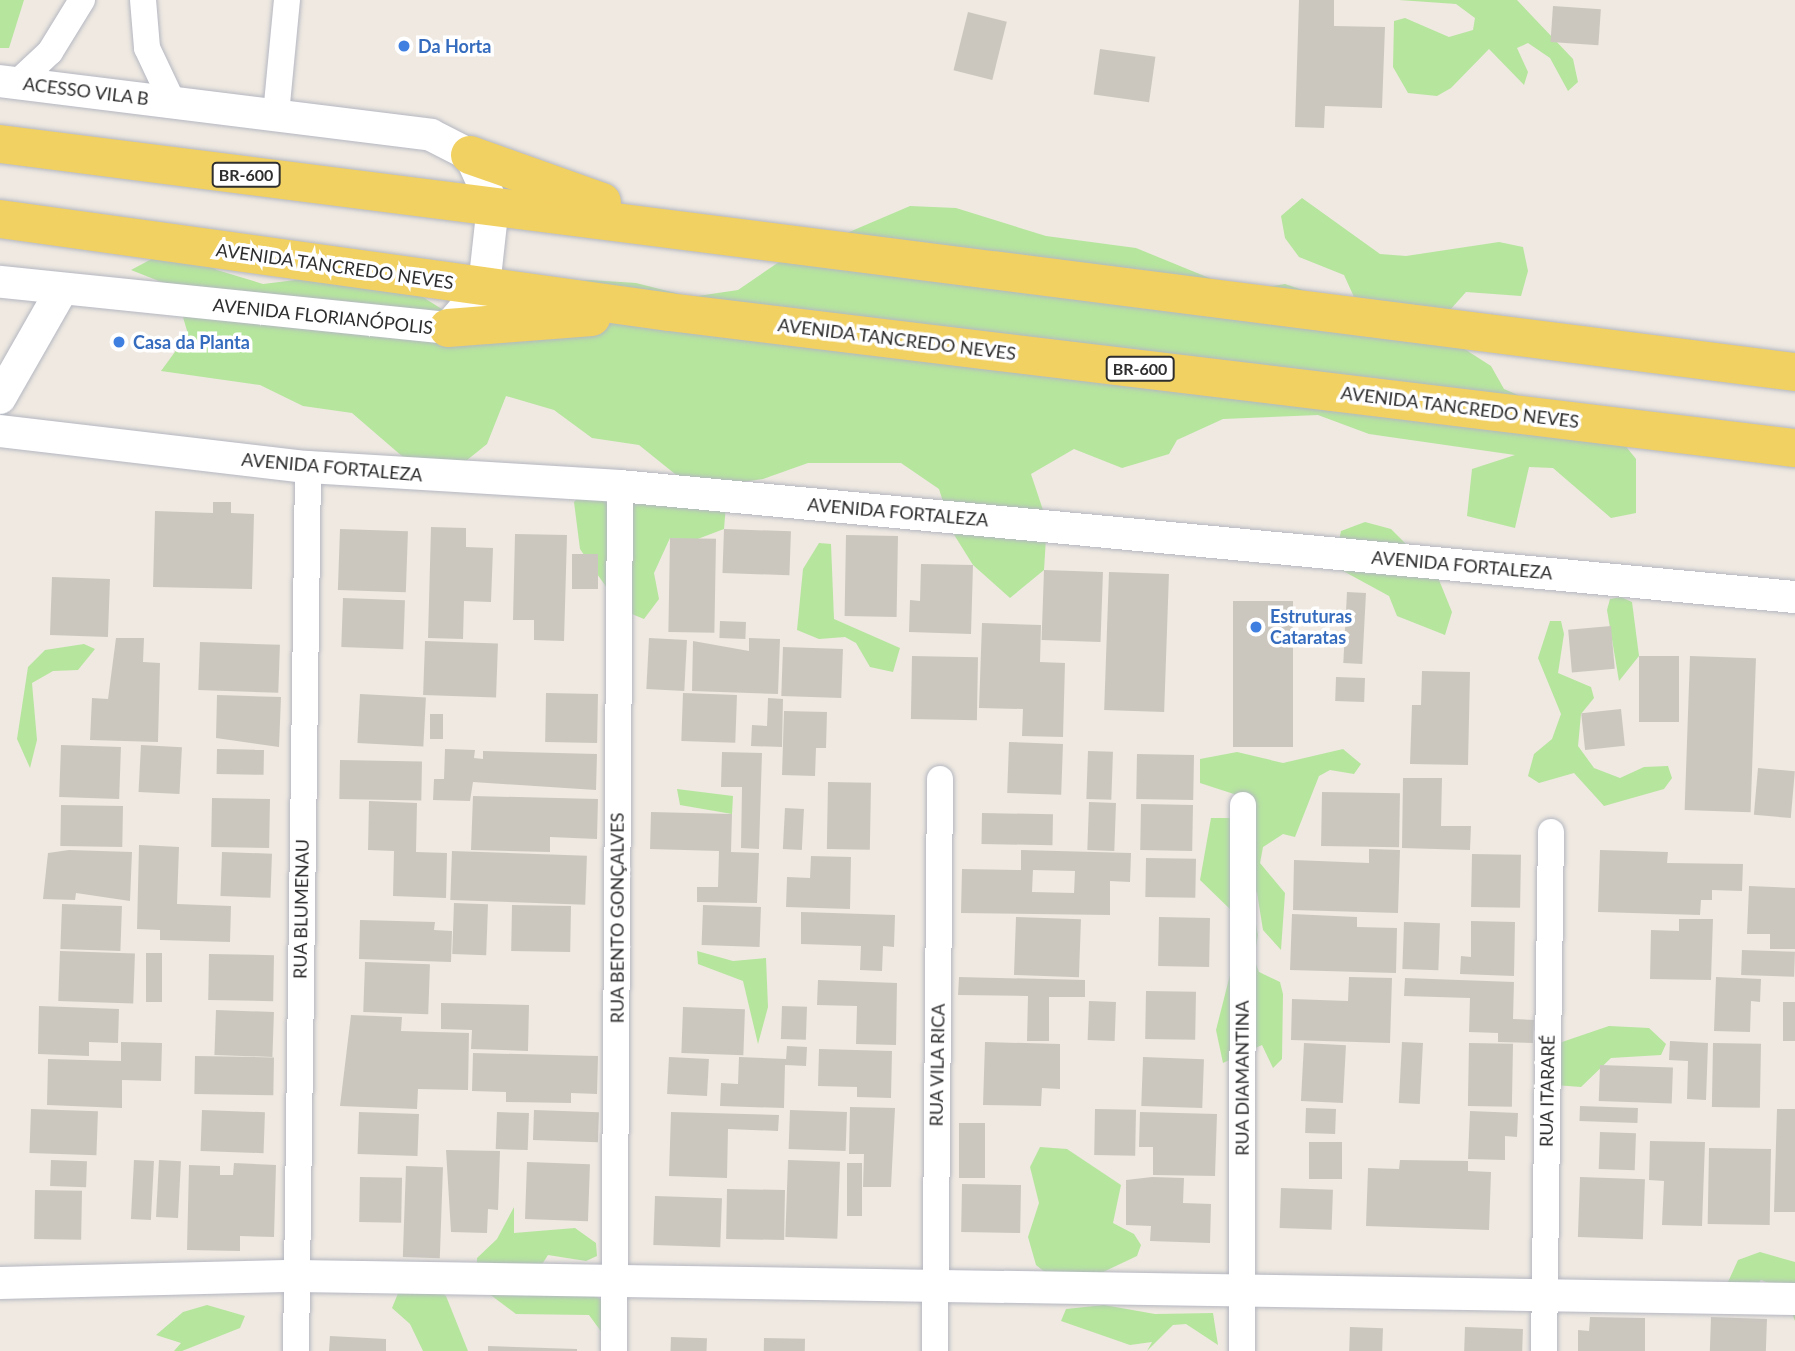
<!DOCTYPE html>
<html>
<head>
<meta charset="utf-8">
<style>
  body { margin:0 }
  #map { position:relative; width:1795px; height:1351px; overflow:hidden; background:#efe9e1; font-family:Lato,sans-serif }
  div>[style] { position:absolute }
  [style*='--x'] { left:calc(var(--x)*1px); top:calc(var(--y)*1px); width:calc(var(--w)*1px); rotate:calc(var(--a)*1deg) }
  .green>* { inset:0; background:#b6e59e }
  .building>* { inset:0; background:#cbc7bf; transform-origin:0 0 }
  .roads { filter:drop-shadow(0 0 2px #b4b7c1) drop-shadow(0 0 2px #b4b7c1) }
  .minor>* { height:26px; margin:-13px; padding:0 13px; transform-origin:13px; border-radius:13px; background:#fff }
  .tertiary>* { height:32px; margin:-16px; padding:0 16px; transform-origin:16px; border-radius:16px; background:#fff }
  .primary>* { height:38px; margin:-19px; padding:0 19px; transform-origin:19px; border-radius:19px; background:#f2d163 }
  .dots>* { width:19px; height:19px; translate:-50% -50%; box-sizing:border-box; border:4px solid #fff; border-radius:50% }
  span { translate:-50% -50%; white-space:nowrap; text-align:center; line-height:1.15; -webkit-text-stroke:7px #fff; paint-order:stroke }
  .shield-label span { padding:2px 5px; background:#fff; border:2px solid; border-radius:5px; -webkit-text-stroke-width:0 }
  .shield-label { font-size:16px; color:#2e2e2e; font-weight:700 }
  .shop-label { font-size:18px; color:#366cbe; font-weight:700 }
  .left { translate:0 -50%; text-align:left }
  .street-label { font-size:18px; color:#2e2e2e }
</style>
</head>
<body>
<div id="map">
  <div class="green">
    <div style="clip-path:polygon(0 0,24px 0,9px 48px,0 48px)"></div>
    <div style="clip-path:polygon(1399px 0,1517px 0,1573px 59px,1578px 82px,1568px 91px,1550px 58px,1528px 43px,1517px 48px,1528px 72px,1524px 85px,1489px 49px,1451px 88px,1437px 96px,1408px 93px,1393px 67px,1394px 21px,1405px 18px,1449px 37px,1473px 30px,1475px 18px,1456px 4px)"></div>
    <div style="clip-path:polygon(1302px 198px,1380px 254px,1406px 256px,1499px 242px,1523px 247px,1528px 271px,1521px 296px,1466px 292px,1450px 310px,1354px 297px,1344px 275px,1299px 257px,1285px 238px,1281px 216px)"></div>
    <div style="clip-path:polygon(910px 206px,956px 208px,1046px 236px,1136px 248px,1241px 291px,1285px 284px,1452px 341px,1491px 366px,1504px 389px,1620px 439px,1636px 459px,1636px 513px,1611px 518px,1553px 468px,1529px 467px,1515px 528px,1467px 516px,1472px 469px,1515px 455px,1369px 434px,1318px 415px,1223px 419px,1177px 440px,1169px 454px,1122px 468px,1074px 449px,1031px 474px,1047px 522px,1044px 570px,1010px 598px,973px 565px,953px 533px,939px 489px,901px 463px,808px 463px,763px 479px,714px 486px,726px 505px,724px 529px,695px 540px,670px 538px,654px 573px,659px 599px,644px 619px,622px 610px,580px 549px,574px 502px,589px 486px,685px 482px,639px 445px,592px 438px,554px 410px,506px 396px,487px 444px,456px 469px,410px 463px,352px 413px,303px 406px,260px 385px,161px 371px,188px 334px,174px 287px,131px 270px,174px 247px,217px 270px,263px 284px,312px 278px,407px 287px,448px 313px,540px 285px,589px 280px,636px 283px,691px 297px,738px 290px,779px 262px)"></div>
    <div style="clip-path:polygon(1365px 522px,1391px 529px,1437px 575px,1452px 612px,1445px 635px,1397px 616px,1389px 596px,1334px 566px,1341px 531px)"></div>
    <div style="clip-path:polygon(819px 543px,831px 544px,834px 619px,900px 648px,893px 672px,870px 667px,856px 643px,845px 637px,819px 639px,797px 630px,803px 569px)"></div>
    <div style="clip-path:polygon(1621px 597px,1632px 602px,1639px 656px,1619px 681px,1607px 610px,1610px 599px)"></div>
    <div style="clip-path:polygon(1550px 621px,1561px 621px,1564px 634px,1558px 673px,1591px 687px,1594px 698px,1581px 714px,1578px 746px,1594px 768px,1620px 778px,1644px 767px,1668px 766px,1672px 778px,1664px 789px,1604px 806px,1574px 773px,1539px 783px,1528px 776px,1534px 754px,1552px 739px,1561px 714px,1538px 658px)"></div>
    <div style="clip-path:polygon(84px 644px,95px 649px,78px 670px,53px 671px,32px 683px,37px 740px,30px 768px,17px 739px,28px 667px,45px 650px)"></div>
    <div style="clip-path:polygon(1343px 749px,1361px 764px,1354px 774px,1330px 770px,1319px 776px,1295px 837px,1283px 834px,1263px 847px,1260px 863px,1285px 893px,1281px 950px,1263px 930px,1257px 893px,1248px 881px,1258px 935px,1254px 959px,1259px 972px,1280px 982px,1283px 994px,1282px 1059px,1273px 1068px,1262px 1045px,1223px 1063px,1216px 1030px,1231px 971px,1233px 912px,1200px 880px,1211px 818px,1235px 818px,1243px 797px,1200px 783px,1200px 759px,1237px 752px,1283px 763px)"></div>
    <div style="clip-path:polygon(677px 789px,733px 796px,732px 814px,680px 805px)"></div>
    <div style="clip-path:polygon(697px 951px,733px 961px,766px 958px,768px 1007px,758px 1044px,743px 981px,698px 964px)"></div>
    <div style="clip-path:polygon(1609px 1026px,1649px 1028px,1666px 1044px,1661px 1055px,1611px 1058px,1581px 1087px,1555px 1085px,1555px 1051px,1562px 1042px)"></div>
    <div style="clip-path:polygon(1040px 1147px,1067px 1149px,1121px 1185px,1113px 1223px,1134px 1234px,1141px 1245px,1137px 1256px,1101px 1273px,1046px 1273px,1036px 1265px,1028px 1237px,1039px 1203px,1030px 1167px)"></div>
    <div style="clip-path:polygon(514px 1207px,514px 1233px,575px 1228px,596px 1243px,597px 1256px,586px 1261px,548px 1255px,541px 1266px,608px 1303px,603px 1334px,589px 1315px,516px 1314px,476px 1284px,477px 1258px,497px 1239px)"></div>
    <div style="clip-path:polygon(1760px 1252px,1795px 1262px,1795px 1321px,1782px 1288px,1761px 1280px,1745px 1299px,1728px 1282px,1738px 1260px)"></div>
    <div style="clip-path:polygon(401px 1286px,436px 1287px,446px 1296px,468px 1351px,423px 1351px,410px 1324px,392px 1308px)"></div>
    <div style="clip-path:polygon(207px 1305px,245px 1316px,240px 1328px,182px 1351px,174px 1351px,181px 1343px,156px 1335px,183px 1312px)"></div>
    <div style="clip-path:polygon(1104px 1305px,1155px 1314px,1213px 1313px,1218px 1345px,1186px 1324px,1173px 1325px,1147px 1351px,1152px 1342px,1130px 1345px,1061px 1321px,1066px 1309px)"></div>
  </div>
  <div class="building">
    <div style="clip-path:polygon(1299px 0,1334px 0,1334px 26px,1385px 27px,1382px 108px,1325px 106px,1324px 128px,1295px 127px)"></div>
    <div style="left:1553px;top:6px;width:48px;height:36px;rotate:4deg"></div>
    <div style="left:968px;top:12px;width:40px;height:60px;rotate:14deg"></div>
    <div style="left:1100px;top:49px;width:56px;height:46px;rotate:8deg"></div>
    <div style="clip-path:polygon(213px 502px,231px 502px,231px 513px,254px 514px,252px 589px,153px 587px,155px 511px,213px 513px)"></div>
    <div style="clip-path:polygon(431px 527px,466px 528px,466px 547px,493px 548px,491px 602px,464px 601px,463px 639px,428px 638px)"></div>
    <div style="left:340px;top:529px;width:68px;height:61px;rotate:2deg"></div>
    <div style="left:724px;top:529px;width:67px;height:44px;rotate:2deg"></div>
    <div style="clip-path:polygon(515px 534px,567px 535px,564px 641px,534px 640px,534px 620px,513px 620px)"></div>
    <div style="left:846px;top:535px;width:52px;height:81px;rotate:1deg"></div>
    <div style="left:670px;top:538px;width:46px;height:94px;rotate:1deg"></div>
    <div style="left:572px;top:554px;width:26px;height:35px"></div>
    <div style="clip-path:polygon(921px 564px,973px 565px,971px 634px,909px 632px,910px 600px,920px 601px)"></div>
    <div style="left:1044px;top:570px;width:59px;height:70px;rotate:2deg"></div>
    <div style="left:1109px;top:572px;width:60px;height:138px;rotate:2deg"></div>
    <div style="left:52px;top:577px;width:58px;height:58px;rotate:2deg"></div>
    <div style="left:1347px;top:592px;width:19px;height:71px;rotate:3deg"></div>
    <div style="left:343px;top:598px;width:62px;height:49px;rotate:2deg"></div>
    <div style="left:1233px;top:601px;width:60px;height:146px"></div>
    <div style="left:720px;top:621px;width:26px;height:17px;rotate:2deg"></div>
    <div style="clip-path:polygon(982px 623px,1041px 625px,1040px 662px,1065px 663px,1063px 737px,1022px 736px,1023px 709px,979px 708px)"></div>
    <div style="left:1611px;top:626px;width:43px;height:43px;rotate:85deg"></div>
    <div style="clip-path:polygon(116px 638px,144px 638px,143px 662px,160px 663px,158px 742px,90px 740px,92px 698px,108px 699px)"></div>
    <div style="left:649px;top:638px;width:38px;height:51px;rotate:3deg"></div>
    <div style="clip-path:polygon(749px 638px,780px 639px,778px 694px,692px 691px,693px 641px,749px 651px)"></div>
    <div style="left:425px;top:641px;width:73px;height:54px;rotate:2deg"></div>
    <div style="left:200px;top:642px;width:80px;height:48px;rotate:2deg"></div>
    <div style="left:783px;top:647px;width:60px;height:49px;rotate:2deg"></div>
    <div style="left:912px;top:656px;width:66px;height:63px;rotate:1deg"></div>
    <div style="left:1639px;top:656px;width:40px;height:66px"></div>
    <div style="left:1690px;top:656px;width:66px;height:154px;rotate:2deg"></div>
    <div style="clip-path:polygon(1422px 671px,1470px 672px,1468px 765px,1410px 764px,1412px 705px,1421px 705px)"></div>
    <div style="left:1336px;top:677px;width:29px;height:24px;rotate:2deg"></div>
    <div style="left:546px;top:693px;width:52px;height:49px;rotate:1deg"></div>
    <div style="left:683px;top:693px;width:54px;height:48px;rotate:2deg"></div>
    <div style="left:360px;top:694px;width:66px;height:49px;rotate:3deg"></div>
    <div style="clip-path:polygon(217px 695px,281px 697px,279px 747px,216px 738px)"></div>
    <div style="clip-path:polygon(768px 698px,783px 699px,782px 747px,751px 746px,752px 725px,767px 726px)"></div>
    <div style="left:1621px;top:709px;width:37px;height:40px;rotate:84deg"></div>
    <div style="clip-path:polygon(784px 711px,827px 712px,826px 748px,816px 748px,815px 776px,782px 775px)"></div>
    <div style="left:430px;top:714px;width:13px;height:25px"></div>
    <div style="left:1009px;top:742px;width:54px;height:51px;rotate:2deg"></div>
    <div style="left:61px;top:745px;width:60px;height:52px;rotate:2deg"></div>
    <div style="left:141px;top:745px;width:41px;height:47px;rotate:3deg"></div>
    <div style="left:217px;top:749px;width:47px;height:25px;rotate:1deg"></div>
    <div style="clip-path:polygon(445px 749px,475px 750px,474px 758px,483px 759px,483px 751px,597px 754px,596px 790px,473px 782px,470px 801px,433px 800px,434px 779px,444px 779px)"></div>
    <div style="left:1088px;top:751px;width:25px;height:48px;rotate:2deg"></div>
    <div style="clip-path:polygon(722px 752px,762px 753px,759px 849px,741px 848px,742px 787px,721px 787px)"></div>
    <div style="left:1137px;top:754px;width:57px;height:45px;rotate:1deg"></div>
    <div style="left:340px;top:760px;width:82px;height:39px;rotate:1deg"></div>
    <div style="left:1758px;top:768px;width:37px;height:47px;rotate:5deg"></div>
    <div style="clip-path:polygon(1403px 778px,1442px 778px,1441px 826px,1471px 826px,1470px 850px,1402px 848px)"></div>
    <div style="left:828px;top:782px;width:43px;height:67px;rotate:1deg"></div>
    <div style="left:1322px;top:792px;width:78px;height:54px;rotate:1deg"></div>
    <div style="clip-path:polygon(473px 796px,598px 799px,597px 839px,550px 837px,550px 852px,471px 850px)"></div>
    <div style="left:212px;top:798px;width:58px;height:49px;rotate:1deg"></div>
    <div style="clip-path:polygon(369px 801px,417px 803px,416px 852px,447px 853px,446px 898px,393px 896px,394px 851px,368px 850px)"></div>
    <div style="left:1089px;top:802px;width:27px;height:48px;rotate:2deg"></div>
    <div style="left:1141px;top:804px;width:52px;height:46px;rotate:1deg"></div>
    <div style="left:61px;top:805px;width:62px;height:41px;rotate:1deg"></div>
    <div style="left:785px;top:808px;width:19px;height:41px;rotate:3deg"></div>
    <div style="clip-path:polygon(651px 812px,732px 814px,731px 852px,759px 853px,757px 903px,697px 902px,697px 887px,718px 887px,719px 851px,650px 849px)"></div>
    <div style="left:982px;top:813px;width:71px;height:31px;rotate:1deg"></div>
    <div style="clip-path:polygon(139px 845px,179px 847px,177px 904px,231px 906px,230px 942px,160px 940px,160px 930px,137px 929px)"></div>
    <div style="clip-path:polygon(1369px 849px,1400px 850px,1398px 913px,1293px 910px,1294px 860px,1369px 863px)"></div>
    <div style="clip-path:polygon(69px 850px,132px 852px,130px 901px,76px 893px,75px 900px,43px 899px,48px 853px)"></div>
    <div style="clip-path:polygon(evenodd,1021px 850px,1131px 853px,1130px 882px,1110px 881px,1110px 915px,961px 913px,962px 869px,1021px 870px,1021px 850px,1033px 870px,1075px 871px,1074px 893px,1032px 892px,1033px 870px)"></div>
    <div style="clip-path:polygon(1600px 850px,1668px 852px,1667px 863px,1743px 864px,1742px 891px,1712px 890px,1712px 900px,1701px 900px,1700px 915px,1598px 912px)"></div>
    <div style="left:452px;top:851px;width:135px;height:49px;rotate:2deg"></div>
    <div style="left:222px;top:852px;width:50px;height:44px;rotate:2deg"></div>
    <div style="left:1472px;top:854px;width:49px;height:53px;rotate:1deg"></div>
    <div style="clip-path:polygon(811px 856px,851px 857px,850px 909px,786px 907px,787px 877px,810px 878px)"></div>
    <div style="left:1146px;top:858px;width:50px;height:39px;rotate:1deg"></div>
    <div style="clip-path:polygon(1749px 886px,1795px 888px,1795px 949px,1770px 949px,1770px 934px,1747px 934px)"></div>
    <div style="left:454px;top:903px;width:34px;height:51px;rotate:2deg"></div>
    <div style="left:62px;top:904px;width:60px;height:45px;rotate:2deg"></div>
    <div style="left:512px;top:905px;width:59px;height:46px;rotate:1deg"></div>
    <div style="left:703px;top:905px;width:58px;height:40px;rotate:2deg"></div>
    <div style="clip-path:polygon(801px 912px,895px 915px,894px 947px,883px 946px,882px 971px,860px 970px,861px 946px,801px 944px)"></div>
    <div style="clip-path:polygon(1292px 914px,1357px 917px,1357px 927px,1397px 928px,1396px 973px,1290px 970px)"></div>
    <div style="left:1016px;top:917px;width:65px;height:58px;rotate:2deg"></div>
    <div style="left:1159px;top:917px;width:51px;height:49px;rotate:1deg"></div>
    <div style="clip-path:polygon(1679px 919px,1713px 919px,1711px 980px,1650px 979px,1651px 930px,1679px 931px)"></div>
    <div style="clip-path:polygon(360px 920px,435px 922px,434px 930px,452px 931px,451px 962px,359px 959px)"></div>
    <div style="clip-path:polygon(1471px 921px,1515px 922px,1514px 976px,1460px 974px,1461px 956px,1471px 957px)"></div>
    <div style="left:1404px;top:922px;width:36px;height:47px;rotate:2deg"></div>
    <div style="left:1742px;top:950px;width:53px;height:25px;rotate:2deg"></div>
    <div style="left:60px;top:951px;width:75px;height:50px;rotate:2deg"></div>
    <div style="left:146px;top:953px;width:16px;height:49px"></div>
    <div style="left:209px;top:954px;width:65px;height:46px;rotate:1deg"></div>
    <div style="left:365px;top:962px;width:65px;height:50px;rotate:2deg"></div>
    <div style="clip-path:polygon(959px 977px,1085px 980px,1085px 997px,1049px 997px,1049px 1041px,1027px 1041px,1028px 996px,958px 995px)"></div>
    <div style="clip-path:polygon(1349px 977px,1392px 978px,1390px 1043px,1291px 1040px,1292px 999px,1348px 1001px)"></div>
    <div style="clip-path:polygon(1716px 977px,1761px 979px,1760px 1002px,1751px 1001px,1750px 1032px,1714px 1031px)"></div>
    <div style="clip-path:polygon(1405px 978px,1514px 982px,1513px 1019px,1534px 1020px,1533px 1043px,1498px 1042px,1498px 1033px,1469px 1032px,1470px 998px,1404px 996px)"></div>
    <div style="clip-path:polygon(818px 980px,897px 983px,896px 1045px,856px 1044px,857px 1006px,817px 1005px)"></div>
    <div style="left:1146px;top:991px;width:50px;height:48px;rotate:1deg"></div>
    <div style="left:1089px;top:1001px;width:27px;height:39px;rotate:2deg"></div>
    <div style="left:1783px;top:1002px;width:12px;height:39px"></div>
    <div style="clip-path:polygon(441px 1003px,529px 1005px,528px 1051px,471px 1049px,472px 1030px,441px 1029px)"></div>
    <div style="clip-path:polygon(39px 1006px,119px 1009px,118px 1043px,89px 1042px,89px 1056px,38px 1054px)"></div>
    <div style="left:782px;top:1006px;width:25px;height:33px;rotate:2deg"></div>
    <div style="left:683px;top:1007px;width:62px;height:46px;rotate:2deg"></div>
    <div style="left:216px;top:1010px;width:58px;height:45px;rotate:2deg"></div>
    <div style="clip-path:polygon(351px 1015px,402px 1017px,401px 1031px,469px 1033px,468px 1090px,418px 1089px,417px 1109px,340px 1106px)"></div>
    <div style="clip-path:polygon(1670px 1041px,1708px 1043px,1706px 1100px,1687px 1099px,1688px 1061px,1669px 1060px)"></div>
    <div style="clip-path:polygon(121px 1042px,162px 1043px,161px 1081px,122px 1080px,122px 1108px,47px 1105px,48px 1059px,121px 1061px)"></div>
    <div style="clip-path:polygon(985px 1042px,1060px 1044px,1060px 1089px,1042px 1088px,1041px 1106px,983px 1105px)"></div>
    <div style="left:1402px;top:1042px;width:21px;height:61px;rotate:3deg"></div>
    <div style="left:1304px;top:1043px;width:42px;height:58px;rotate:3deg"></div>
    <div style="left:1469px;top:1043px;width:44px;height:63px;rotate:1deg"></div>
    <div style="left:1713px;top:1043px;width:48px;height:64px;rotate:1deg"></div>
    <div style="clip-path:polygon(787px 1046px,807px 1047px,806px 1066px,785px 1065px,784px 1108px,720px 1106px,721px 1083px,738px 1084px,739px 1057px,786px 1059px)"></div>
    <div style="clip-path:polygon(819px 1049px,892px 1051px,891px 1098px,857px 1097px,857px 1087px,818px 1086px)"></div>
    <div style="clip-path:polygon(473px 1053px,598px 1056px,597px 1094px,571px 1093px,571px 1103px,506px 1102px,506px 1092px,472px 1091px)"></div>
    <div style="left:195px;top:1056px;width:79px;height:38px;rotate:1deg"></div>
    <div style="left:669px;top:1057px;width:40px;height:37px;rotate:3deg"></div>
    <div style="left:1143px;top:1057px;width:61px;height:49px;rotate:2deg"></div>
    <div style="left:1600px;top:1065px;width:73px;height:36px;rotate:2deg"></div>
    <div style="left:1580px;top:1106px;width:58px;height:15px;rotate:2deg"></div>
    <div style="clip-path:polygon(850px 1107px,895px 1108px,891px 1187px,863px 1187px,864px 1154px,849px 1154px)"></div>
    <div style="left:1306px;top:1108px;width:30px;height:25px;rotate:2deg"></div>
    <div style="left:31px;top:1109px;width:67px;height:44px;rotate:2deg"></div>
    <div style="left:1095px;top:1109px;width:41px;height:46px;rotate:1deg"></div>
    <div style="clip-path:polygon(1777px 1109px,1795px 1109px,1795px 1212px,1774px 1212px)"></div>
    <div style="left:202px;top:1110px;width:63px;height:41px;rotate:2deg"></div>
    <div style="left:534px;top:1110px;width:65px;height:30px;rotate:2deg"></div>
    <div style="left:790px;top:1110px;width:57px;height:39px;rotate:2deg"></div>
    <div style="clip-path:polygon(1470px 1111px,1518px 1113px,1517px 1137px,1505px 1136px,1505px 1160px,1468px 1159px)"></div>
    <div style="left:359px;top:1112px;width:60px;height:42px;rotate:2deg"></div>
    <div style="left:497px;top:1112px;width:32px;height:37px;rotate:2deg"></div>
    <div style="clip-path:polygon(671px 1112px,779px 1115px,778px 1131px,728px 1129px,727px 1178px,669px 1176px)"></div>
    <div style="clip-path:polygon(1140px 1112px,1217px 1114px,1215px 1176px,1153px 1175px,1153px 1147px,1139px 1147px)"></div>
    <div style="left:959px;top:1123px;width:26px;height:55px"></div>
    <div style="left:1600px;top:1132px;width:36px;height:37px;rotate:2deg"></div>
    <div style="clip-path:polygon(1650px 1141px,1705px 1142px,1702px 1226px,1662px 1225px,1664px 1181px,1649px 1180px)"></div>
    <div style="left:1309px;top:1142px;width:33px;height:37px"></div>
    <div style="left:1709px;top:1148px;width:62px;height:76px;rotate:1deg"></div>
    <div style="clip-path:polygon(446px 1150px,500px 1151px,498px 1210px,488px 1209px,487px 1233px,451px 1232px)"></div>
    <div style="left:51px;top:1160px;width:36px;height:26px;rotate:2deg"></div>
    <div style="left:134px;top:1160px;width:20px;height:59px;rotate:3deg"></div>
    <div style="left:159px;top:1160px;width:22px;height:57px;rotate:3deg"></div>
    <div style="left:788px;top:1160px;width:52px;height:77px;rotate:2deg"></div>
    <div style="clip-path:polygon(1400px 1160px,1468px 1161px,1468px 1171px,1491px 1172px,1489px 1230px,1366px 1226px,1368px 1168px,1399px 1169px)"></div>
    <div style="left:527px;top:1162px;width:63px;height:57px;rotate:2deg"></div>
    <div style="clip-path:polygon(234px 1163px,276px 1165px,274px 1237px,240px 1236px,240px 1251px,187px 1250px,189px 1165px,220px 1166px,220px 1175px,233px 1175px)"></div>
    <div style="left:847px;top:1163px;width:15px;height:53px"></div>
    <div style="left:406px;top:1166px;width:37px;height:91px;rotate:2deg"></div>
    <div style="left:360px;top:1177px;width:42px;height:45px;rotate:1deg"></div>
    <div style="clip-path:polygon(1152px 1177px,1184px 1178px,1183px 1203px,1211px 1204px,1210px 1243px,1150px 1241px,1151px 1226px,1126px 1225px,1126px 1180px)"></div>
    <div style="left:1580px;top:1177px;width:65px;height:60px;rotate:2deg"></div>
    <div style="left:962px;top:1184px;width:59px;height:48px;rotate:1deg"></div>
    <div style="left:1281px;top:1188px;width:52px;height:40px;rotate:2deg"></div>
    <div style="left:727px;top:1189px;width:58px;height:50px;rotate:1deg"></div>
    <div style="left:35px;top:1190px;width:47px;height:49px;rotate:1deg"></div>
    <div style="left:655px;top:1196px;width:67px;height:49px;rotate:2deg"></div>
    <div style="clip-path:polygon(1590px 1317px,1645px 1318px,1645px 1351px,1578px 1351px,1578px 1330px,1589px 1331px)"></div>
    <div style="left:1711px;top:1317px;width:56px;height:34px;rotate:2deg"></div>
    <div style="left:1350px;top:1327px;width:33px;height:24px;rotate:2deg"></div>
    <div style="left:1465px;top:1327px;width:58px;height:24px;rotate:2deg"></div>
    <div style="clip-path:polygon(330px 1336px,386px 1339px,386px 1351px,329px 1351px)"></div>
    <div style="left:671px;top:1337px;width:36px;height:14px;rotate:2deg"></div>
    <div style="left:764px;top:1338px;width:41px;height:13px;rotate:1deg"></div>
    <div style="clip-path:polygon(488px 1346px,577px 1349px,577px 1351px,488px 1351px)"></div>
  </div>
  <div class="roads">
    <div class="minor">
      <div style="--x:143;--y:0;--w:48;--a:85.2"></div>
      <div style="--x:147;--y:48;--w:59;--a:64.7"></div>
      <div style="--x:18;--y:82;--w:44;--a:-43.2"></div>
      <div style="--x:50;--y:52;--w:61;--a:-58.4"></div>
      <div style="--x:276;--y:114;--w:115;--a:-84.5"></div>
      <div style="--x:296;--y:1351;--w:884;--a:-89.22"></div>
      <div style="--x:614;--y:1351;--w:865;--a:-89.6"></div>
      <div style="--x:935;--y:1351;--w:572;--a:-89.5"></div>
      <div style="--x:1242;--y:1351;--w:546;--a:-89.9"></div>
      <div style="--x:1544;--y:1351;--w:519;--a:-89.23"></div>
    </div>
    <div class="tertiary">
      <div style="--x:0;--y:81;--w:434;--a:7.1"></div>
      <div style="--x:431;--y:135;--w:44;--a:27.1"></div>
      <div style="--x:470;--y:155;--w:55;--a:65.3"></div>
      <div style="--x:493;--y:205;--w:81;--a:96.3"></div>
      <div style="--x:484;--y:286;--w:55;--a:130.6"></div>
      <div style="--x:448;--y:328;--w:450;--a:-174.1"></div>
      <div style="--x:0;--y:398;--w:123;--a:-60.3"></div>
      <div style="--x:0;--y:431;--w:310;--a:6.7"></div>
      <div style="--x:308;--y:467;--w:313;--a:3.5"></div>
      <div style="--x:620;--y:486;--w:1180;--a:5.4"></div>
      <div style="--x:0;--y:1283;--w:296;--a:-1.4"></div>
      <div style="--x:296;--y:1276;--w:1499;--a:0.88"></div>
    </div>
    <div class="primary">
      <div style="--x:0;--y:144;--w:1809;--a:7.24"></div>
      <div style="--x:470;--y:155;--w:140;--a:19.6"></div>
      <div style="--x:0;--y:219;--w:675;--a:7.91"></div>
      <div style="--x:669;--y:312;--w:1134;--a:6.89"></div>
      <div style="--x:448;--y:328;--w:144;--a:-4.4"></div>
    </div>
  </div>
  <div class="dots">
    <div style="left:404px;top:46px;background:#3f7fe0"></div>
    <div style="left:119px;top:342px;background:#3f7fe0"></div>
    <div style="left:1256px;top:627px;background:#3f7fe0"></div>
  </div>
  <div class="shield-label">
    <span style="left:246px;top:175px">BR-600</span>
    <span style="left:1140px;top:369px">BR-600</span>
  </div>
  <div class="shop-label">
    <span class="left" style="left:418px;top:46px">Da Horta</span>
    <span class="left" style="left:133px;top:342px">Casa da Planta</span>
    <span class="left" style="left:1270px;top:627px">Estruturas<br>Cataratas</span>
  </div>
  <div class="street-label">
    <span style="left:86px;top:91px;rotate:7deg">ACESSO VILA B</span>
    <span style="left:335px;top:266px;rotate:8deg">AVENIDA TANCREDO NEVES</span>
    <span style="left:323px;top:316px;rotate:6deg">AVENIDA FLORIANÓPOLIS</span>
    <span style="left:897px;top:339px;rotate:7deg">AVENIDA TANCREDO NEVES</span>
    <span style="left:1460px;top:407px;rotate:7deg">AVENIDA TANCREDO NEVES</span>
    <span style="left:332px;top:467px;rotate:5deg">AVENIDA FORTALEZA</span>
    <span style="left:898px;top:512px;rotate:5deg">AVENIDA FORTALEZA</span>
    <span style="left:1462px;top:565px;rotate:5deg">AVENIDA FORTALEZA</span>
    <span style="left:301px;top:909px;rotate:-89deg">RUA BLUMENAU</span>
    <span style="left:617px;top:918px;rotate:-90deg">RUA BENTO GONÇALVES</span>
    <span style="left:937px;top:1065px;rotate:-89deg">RUA VILA RICA</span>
    <span style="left:1242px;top:1078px;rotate:-90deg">RUA DIAMANTINA</span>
    <span style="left:1547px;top:1091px;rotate:-89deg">RUA ITARARÉ</span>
  </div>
</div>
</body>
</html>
